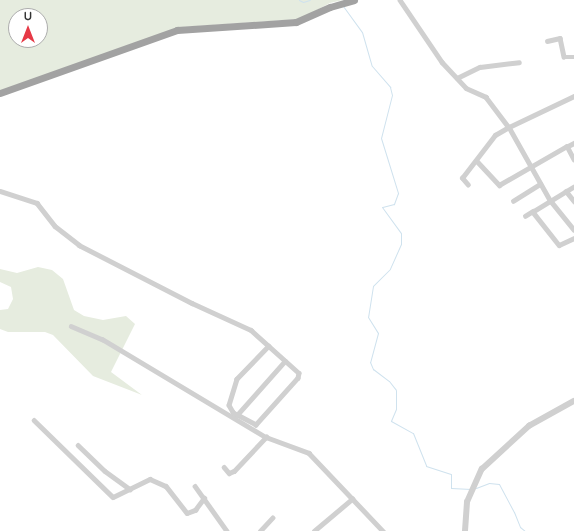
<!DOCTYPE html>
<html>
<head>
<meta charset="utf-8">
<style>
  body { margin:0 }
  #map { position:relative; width:574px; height:531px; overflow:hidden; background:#fff; font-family:"Varela Round",sans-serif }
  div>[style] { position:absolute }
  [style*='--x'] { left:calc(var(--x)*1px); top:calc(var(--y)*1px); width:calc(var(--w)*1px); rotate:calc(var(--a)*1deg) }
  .green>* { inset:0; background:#e6ecdf }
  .stream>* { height:1px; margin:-0.5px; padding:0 0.5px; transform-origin:0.5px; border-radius:0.5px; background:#cfe2ee }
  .minor>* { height:4.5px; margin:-2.25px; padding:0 2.25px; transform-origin:2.25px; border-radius:2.25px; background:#d0d0d0 }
  .tertiary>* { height:5.5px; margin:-2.75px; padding:0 2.75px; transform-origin:2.75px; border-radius:2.75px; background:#d0d0d0 }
  .trunk>* { height:7px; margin:-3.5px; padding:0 3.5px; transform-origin:3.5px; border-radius:3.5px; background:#a2a2a2 }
  span { translate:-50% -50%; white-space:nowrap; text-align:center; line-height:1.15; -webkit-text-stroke:4px #fff; paint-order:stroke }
  .north { position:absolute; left:8px; top:8px; width:40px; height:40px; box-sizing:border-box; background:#fff; border:1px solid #adadad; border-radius:50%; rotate:0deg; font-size:11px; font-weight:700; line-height:16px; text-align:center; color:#333 }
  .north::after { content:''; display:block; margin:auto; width:14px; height:18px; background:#e63946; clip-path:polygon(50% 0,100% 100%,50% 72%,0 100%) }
</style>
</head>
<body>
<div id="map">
  <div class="green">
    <div style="clip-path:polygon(evenodd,0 0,343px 0,330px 3px,300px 19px,183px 27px,0 91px,0 0,16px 16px,40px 16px,40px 40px,16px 40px,16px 16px)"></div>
    <div style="clip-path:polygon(38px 267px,52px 270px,63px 279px,74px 310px,84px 316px,103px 320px,126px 316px,135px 324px,111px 372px,142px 395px,93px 376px,53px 335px,45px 332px,8px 332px,0 329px,0 310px,8px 309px,13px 299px,11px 287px,0 282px,0 269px,17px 273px)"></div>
  </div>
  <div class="stream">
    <div style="--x:299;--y:0;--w:4;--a:27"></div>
    <div style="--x:303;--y:2;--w:7;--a:-16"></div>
    <div style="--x:343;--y:6;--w:32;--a:54"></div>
    <div style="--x:362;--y:32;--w:35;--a:74"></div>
    <div style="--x:372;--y:66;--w:28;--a:49"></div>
    <div style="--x:390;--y:87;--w:8;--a:76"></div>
    <div style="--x:392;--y:95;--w:44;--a:104.3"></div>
    <div style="--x:381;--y:138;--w:58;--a:72.8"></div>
    <div style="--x:398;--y:193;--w:12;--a:110"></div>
    <div style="--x:394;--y:204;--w:12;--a:166"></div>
    <div style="--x:382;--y:207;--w:32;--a:54"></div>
    <div style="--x:401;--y:233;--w:11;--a:90"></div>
    <div style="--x:401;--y:244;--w:27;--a:114"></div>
    <div style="--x:390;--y:269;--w:24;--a:135"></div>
    <div style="--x:373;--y:286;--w:31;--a:99"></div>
    <div style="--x:368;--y:317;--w:19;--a:58"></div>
    <div style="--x:378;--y:333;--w:30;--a:105"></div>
    <div style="--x:370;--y:362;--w:8;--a:67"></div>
    <div style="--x:373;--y:369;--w:20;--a:37"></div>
    <div style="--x:389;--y:381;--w:11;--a:52"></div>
    <div style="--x:396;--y:390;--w:19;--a:90"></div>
    <div style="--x:396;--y:409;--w:13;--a:113"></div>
    <div style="--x:391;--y:421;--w:25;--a:29"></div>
    <div style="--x:413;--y:433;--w:35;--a:68"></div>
    <div style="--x:426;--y:466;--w:26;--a:18"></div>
    <div style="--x:451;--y:474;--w:14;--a:90"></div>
    <div style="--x:451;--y:488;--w:20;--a:3"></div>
    <div style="--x:476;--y:488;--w:14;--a:-21"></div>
    <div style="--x:489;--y:483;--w:10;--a:6"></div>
    <div style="--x:499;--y:484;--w:32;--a:62"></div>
    <div style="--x:514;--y:512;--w:16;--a:68"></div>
    <div style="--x:520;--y:527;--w:6;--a:39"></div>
  </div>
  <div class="minor">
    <div style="--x:400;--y:0;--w:75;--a:55.9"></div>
    <div style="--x:442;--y:62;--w:35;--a:47"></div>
    <div style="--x:466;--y:88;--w:22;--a:24"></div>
    <div style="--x:486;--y:97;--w:38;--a:53"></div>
    <div style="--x:509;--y:127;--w:72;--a:-25.5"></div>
    <div style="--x:547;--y:41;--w:13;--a:-13"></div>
    <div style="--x:560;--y:38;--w:19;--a:78"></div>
    <div style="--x:564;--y:57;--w:10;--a:0"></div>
    <div style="--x:457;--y:78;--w:25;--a:-26"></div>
    <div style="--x:480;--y:67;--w:39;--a:-7"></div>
    <div style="--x:568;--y:146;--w:7;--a:-27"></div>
    <div style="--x:477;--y:161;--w:33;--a:47"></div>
    <div style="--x:499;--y:185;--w:78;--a:-29.8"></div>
    <div style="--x:567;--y:146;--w:15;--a:62"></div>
    <div style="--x:468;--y:185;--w:9;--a:-131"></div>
    <div style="--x:462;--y:178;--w:54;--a:-52.5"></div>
    <div style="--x:495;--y:135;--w:16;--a:-30"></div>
    <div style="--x:509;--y:127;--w:84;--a:60.7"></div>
    <div style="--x:550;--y:200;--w:38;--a:51"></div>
    <div style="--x:574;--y:187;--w:48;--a:148.6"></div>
    <div style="--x:533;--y:212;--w:42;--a:51.8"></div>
    <div style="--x:559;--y:245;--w:17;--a:-25"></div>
    <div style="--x:0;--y:191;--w:39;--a:18"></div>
    <div style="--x:37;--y:203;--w:29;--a:52"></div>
    <div style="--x:55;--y:226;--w:31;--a:38"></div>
    <div style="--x:79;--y:245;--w:127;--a:27.2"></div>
    <div style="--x:192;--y:303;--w:65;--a:24.6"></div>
    <div style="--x:251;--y:330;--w:64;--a:41.9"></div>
    <div style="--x:299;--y:373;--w:5;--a:101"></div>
    <div style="--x:298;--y:378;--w:63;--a:131.8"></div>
    <div style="--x:256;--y:425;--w:21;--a:-152"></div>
    <div style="--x:566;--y:191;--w:13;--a:51"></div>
    <div style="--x:513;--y:201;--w:32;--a:-32"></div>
    <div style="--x:525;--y:216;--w:9;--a:-32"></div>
    <div style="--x:71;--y:326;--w:34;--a:23"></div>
    <div style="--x:102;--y:339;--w:191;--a:30.9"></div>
    <div style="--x:266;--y:437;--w:46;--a:20.4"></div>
    <div style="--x:309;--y:453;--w:108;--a:46.5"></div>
    <div style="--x:269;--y:346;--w:46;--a:134.1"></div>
    <div style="--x:237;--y:379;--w:27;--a:107"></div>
    <div style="--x:229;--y:405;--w:8;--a:60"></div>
    <div style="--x:233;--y:412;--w:5;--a:37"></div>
    <div style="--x:237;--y:415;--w:72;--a:-48.4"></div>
    <div style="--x:34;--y:420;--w:110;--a:44.3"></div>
    <div style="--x:113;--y:497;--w:41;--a:-25.9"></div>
    <div style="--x:150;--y:479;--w:17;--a:24"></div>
    <div style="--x:166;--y:486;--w:34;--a:52"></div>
    <div style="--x:187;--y:513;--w:9;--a:-21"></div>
    <div style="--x:195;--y:510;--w:15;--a:-53"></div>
    <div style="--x:78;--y:445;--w:37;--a:44"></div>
    <div style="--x:105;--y:471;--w:31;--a:36"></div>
    <div style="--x:224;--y:467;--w:8;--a:50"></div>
    <div style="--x:229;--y:473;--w:5;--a:-22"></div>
    <div style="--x:234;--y:471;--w:47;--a:-46.7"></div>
    <div style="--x:195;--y:486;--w:55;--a:54.6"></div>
    <div style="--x:260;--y:531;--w:18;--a:-47"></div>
    <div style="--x:314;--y:531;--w:50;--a:-40.1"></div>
  </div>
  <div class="tertiary">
    <div style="--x:465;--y:531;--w:29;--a:-86"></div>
    <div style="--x:467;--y:502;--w:36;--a:-66"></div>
    <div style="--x:482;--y:469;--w:64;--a:-42.5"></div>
    <div style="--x:529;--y:426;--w:51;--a:-29.1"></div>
  </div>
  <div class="trunk">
    <div style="--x:0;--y:93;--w:188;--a:-19.6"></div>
    <div style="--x:177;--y:30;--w:119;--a:-3.8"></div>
    <div style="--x:296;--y:22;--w:37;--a:-24"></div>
    <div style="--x:330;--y:7;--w:25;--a:-16"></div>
  </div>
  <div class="north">U</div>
</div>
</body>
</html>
